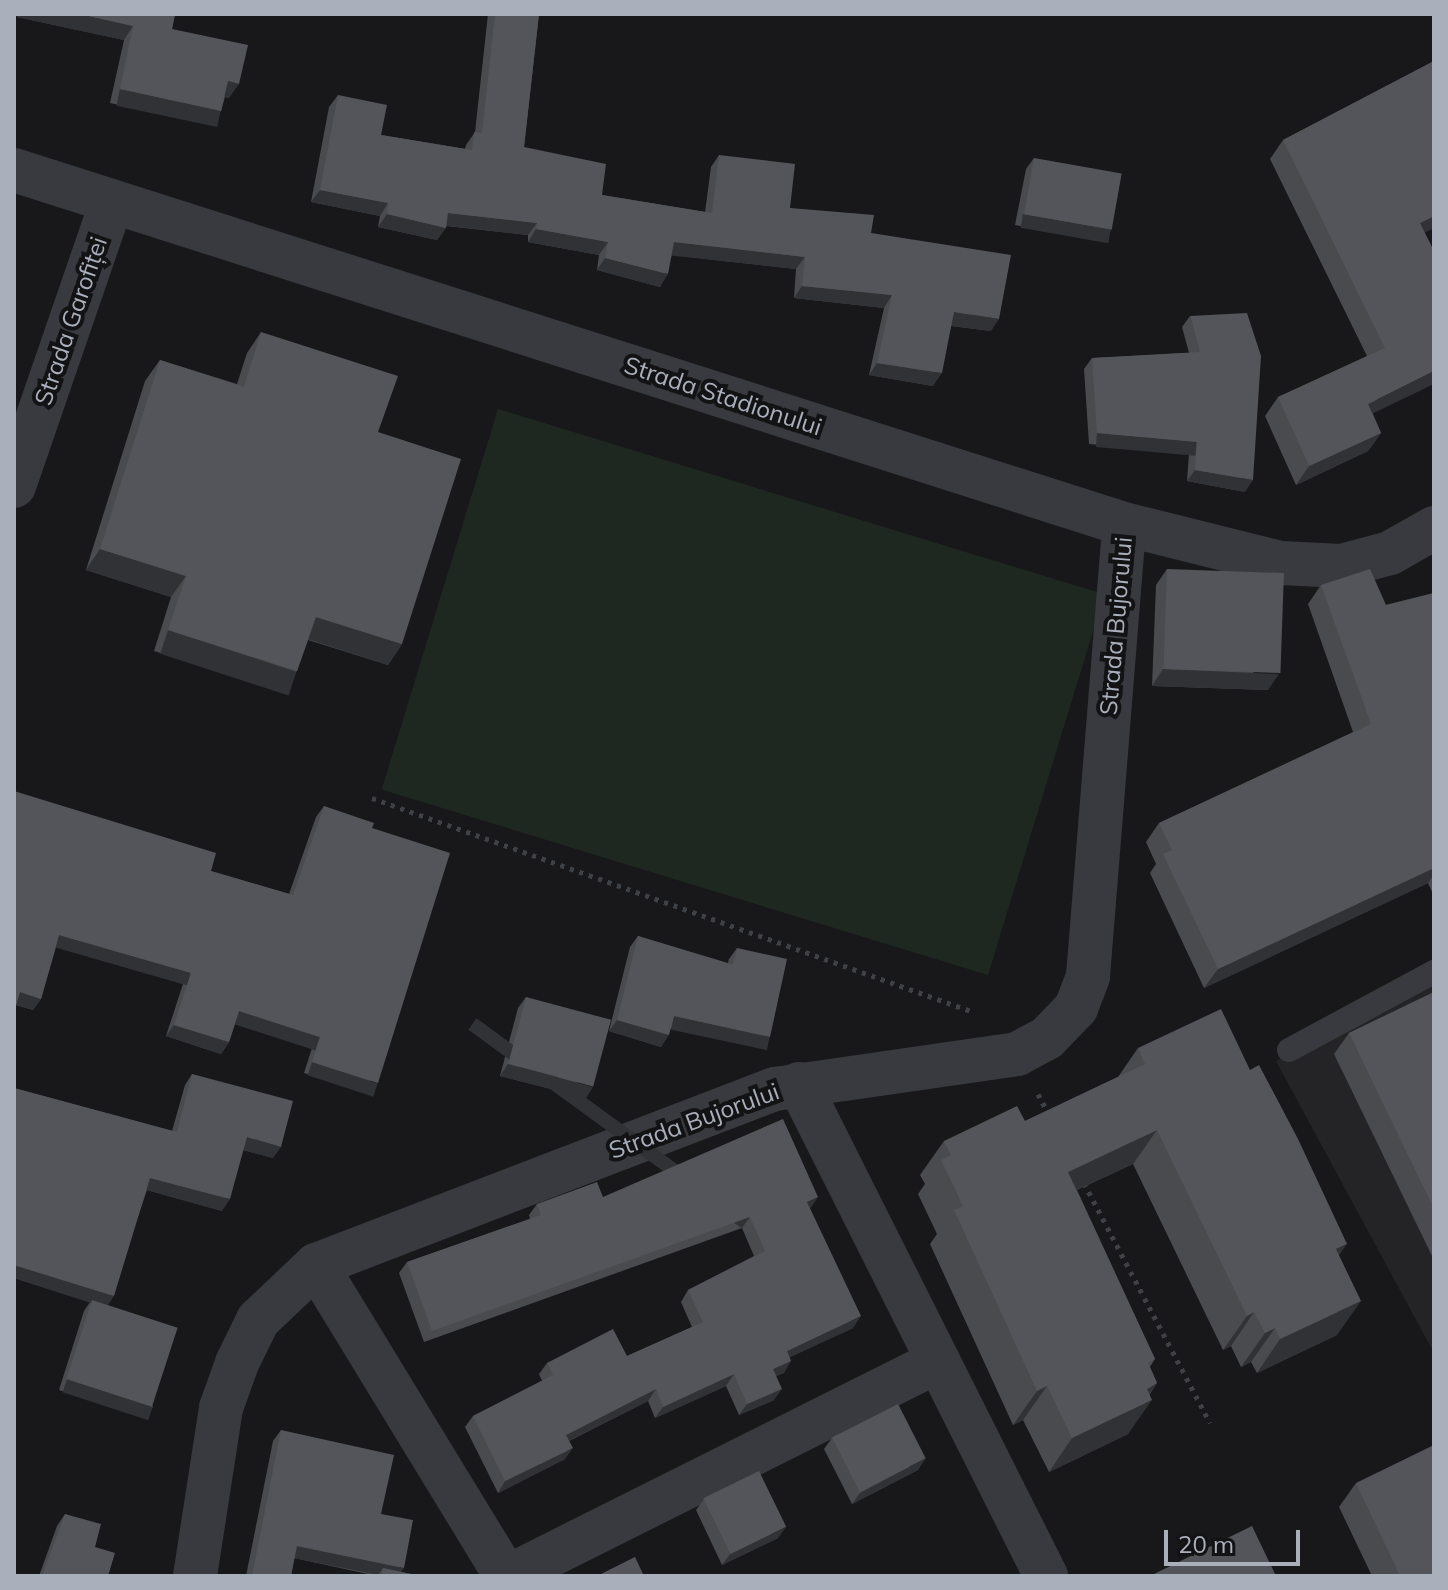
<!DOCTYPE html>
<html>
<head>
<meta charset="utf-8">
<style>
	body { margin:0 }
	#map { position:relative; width:1448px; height:1590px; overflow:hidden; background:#18181a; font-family:Mulish,sans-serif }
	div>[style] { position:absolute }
	.built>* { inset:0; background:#242427 }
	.green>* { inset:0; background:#1f2820; transform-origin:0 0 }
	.path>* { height:5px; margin-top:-2.5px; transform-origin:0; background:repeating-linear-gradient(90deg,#3e4146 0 4px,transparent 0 10px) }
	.lane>* { height:24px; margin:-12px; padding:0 12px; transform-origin:12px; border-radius:12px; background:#383a3f }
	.street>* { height:44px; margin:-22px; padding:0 22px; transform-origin:22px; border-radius:22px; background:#383a3f }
	.wall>* { inset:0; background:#494b4f }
	.shaded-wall>* { inset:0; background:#313235; transform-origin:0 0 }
	.building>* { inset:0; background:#54555b; transform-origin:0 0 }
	span { translate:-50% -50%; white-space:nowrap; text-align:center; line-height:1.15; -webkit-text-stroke:8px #131315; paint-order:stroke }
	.street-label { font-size:24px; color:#a9afbb }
	.frame { position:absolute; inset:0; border:16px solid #a9afbb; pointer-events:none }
	.scale { position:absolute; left:1164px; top:1530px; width:136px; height:36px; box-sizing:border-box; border:4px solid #a9afbb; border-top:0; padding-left:10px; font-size:24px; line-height:28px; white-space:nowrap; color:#a9afbb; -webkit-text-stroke:6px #131315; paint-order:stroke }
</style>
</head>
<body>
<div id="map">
	<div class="built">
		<div style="clip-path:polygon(1434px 975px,1434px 1353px,1276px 1061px)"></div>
	</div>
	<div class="green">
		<div style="left:498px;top:409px;width:634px;height:398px;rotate:17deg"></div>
	</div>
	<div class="path">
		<div style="left:372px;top:798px;width:639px;rotate:19.57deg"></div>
		<div style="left:1038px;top:1094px;width:21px;rotate:62deg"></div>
		<div style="left:1084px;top:1183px;width:271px;rotate:62.3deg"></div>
	</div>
	<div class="lane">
		<div style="left:1289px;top:1050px;width:165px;rotate:-28.3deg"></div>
	</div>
	<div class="street">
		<div style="left:14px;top:170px;width:1165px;rotate:17.69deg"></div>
		<div style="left:1124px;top:524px;width:162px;rotate:14deg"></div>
		<div style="left:1281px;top:563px;width:60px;rotate:2.9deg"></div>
		<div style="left:1341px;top:566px;width:51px;rotate:-14.9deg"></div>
		<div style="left:1390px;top:553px;width:51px;rotate:-29.6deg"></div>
		<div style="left:14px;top:486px;width:301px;rotate:-71deg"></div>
		<div style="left:799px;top:1084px;width:551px;rotate:63.34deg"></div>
		<div style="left:316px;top:1265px;width:364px;rotate:58.6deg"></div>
		<div style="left:195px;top:1576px;width:170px;rotate:-81.2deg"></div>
		<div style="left:221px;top:1408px;width:48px;rotate:-70.4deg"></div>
		<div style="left:237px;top:1363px;width:48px;rotate:-64deg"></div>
		<div style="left:258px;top:1320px;width:80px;rotate:-43.5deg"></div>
		<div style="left:316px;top:1265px;width:492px;rotate:-21deg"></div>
		<div style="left:775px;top:1089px;width:245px;rotate:-8.2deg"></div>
		<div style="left:1017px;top:1054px;width:34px;rotate:-28deg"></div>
		<div style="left:1047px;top:1038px;width:42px;rotate:-46deg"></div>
		<div style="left:1076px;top:1008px;width:34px;rotate:-69deg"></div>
		<div style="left:1088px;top:976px;width:453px;rotate:-85.4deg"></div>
		<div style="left:509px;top:1576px;width:480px;rotate:-26.6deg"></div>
	</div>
	<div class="wall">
		<div style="clip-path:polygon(17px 14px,175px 14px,172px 29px,229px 98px,225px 97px,221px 111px,212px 125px,110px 103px,124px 40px,17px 17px)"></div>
		<div style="clip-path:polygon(488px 14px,539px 14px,524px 147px,602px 195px,705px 212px,711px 167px,719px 155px,790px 208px,871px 233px,991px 331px,951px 326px,933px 386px,869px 375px,884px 308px,794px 298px,796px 269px,672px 255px,660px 287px,597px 270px,599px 255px,528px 242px,528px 235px,446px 226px,437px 240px,378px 227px,380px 216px,311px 202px,329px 107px,338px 95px,381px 135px,465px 149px,466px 145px,475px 132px)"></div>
		<div style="clip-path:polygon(1434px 61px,1434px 228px,1425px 232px,1373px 414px,1381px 433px,1368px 451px,1296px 485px,1265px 416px,1278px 397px,1367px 356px,1270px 159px,1283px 140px)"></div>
		<div style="clip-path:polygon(1034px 158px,1111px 230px,1103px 241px,1015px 225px,1026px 169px)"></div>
		<div style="clip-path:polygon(1190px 316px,1245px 492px,1187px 481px,1189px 453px,1089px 444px,1084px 369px,1092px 358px,1189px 353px,1182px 327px)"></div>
		<div style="clip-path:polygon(261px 332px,378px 432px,402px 644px,388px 665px,308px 640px,297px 671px,283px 692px,154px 651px,171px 597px,86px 570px,145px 381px,160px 360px,237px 384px,247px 353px)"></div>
		<div style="clip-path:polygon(1167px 569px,1268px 690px,1152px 686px,1156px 585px)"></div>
		<div style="clip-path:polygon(1321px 585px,1386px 605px,1434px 593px,1434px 891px,1432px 892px,1428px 883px,1204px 988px,1150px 873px,1156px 864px,1146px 842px,1159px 823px,1353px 732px,1308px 604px)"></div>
		<div style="clip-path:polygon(14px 791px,211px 871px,289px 894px,316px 817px,324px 806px,372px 828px,370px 1094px,304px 1073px,312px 1048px,235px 1024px,229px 1042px,221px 1054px,166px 1036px,183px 984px,56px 947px,41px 999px,33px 1010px,16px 1005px)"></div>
		<div style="clip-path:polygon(638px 936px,728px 963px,729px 959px,737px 948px,762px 1048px,671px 1028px,661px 1047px,609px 1031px,630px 947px)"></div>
		<div style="clip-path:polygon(1434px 992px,1434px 1260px,1334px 1054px,1349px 1033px)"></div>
		<div style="clip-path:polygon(526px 997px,586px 1098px,500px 1076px,518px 1008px)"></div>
		<div style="clip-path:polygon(1138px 1048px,1339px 1255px,1337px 1335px,1257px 1373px,1251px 1362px,1241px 1367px,1231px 1346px,1223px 1350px,1133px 1164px,1077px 1190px,1155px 1359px,1150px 1367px,1157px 1383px,1150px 1394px,1128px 1434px,1049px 1472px,1023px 1420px,1013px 1425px,930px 1244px,937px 1234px,918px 1194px,925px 1184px,920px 1175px,944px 1141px,1025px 1121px,1118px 1077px)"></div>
		<div style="clip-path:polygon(192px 1074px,273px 1158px,243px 1150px,222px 1211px,147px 1190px,108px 1305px,153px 1407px,145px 1418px,59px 1390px,84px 1311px,90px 1302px,14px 1278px,14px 1088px,172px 1131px,185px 1085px)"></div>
		<div style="clip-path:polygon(603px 1197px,810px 1209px,853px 1328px,790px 1357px,784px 1373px,776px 1376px,774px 1400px,739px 1415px,726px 1386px,655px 1418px,648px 1401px,569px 1441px,565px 1459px,498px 1493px,465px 1427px,473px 1416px,542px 1381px,539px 1374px,547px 1363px,627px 1356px,692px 1327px,681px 1302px,688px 1290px,754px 1256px,742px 1228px,424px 1342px,399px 1273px,407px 1262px,530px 1219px,529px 1215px,537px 1204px)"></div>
		<div style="clip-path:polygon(281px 1430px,381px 1514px,401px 1572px,421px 1576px,377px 1576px,294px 1558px,291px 1576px,246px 1576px,273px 1441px)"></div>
		<div style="clip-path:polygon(832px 1438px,918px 1470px,852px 1504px,824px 1449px)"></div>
		<div style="clip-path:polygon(1356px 1483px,1434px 1576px,1372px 1576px,1339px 1507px)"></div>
		<div style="clip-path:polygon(704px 1499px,778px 1538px,722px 1565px,696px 1510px)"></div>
		<div style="clip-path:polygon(65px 1514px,95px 1547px,108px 1576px,39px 1576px,57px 1526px)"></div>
	</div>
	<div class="shaded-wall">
		<div style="clip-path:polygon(19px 14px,80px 14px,133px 26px,124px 40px,17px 17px)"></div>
		<div style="clip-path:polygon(228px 81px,239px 84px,229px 98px,218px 95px)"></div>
		<div style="left:120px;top:89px;width:103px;height:17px;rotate:12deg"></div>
		<div style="clip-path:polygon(320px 190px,388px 203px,380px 216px,311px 202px)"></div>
		<div style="clip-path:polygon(448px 213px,537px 223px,528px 235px,440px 225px)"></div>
		<div style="clip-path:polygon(387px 214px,446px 228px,437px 240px,378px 227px)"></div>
		<div style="left:1023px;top:214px;width:89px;height:14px;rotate:10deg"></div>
		<div style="clip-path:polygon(1434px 216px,1434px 228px,1407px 241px,1420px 223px)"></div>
		<div style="clip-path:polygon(536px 229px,608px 242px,599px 255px,528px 242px)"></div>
		<div style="clip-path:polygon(674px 242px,805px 257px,796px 269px,666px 255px)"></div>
		<div style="clip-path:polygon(605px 258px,668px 274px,660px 287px,597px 270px)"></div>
		<div style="clip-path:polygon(802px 286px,892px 295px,884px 308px,794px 298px)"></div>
		<div style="clip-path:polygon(954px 312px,999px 319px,991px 331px,945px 325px)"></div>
		<div style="clip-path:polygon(877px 363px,942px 373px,933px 386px,869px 375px)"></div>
		<div style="clip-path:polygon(1434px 371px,1434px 384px,1355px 422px,1368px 404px)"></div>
		<div style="left:1097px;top:433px;width:100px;height:14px;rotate:5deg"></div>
		<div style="clip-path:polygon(1381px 433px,1368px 451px,1296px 485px,1309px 466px)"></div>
		<div style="clip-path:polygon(1195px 470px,1253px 480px,1245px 492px,1187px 481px)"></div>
		<div style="clip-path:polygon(100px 549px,186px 576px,171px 597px,86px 570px)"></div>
		<div style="clip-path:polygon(316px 617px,402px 644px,388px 665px,301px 637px)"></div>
		<div style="left:168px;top:630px;width:135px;height:25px;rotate:18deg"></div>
		<div style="clip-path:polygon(1163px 669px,1279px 674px,1268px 690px,1152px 686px)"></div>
		<div style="clip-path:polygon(1434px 868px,1434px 875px,1428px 883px,1204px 988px,1218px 969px)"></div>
		<div style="left:59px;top:935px;width:137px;height:13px;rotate:16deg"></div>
		<div style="clip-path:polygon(20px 992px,41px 999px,33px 1010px,14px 1004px)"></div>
		<div style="left:239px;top:1011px;width:85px;height:14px;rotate:18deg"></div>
		<div style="left:674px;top:1016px;width:98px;height:14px;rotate:12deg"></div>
		<div style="clip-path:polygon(617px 1020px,669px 1035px,661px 1047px,609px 1031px)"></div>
		<div style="clip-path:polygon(174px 1025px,229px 1042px,221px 1054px,166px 1036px)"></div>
		<div style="left:312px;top:1062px;width:69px;height:14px;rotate:18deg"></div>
		<div style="clip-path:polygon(508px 1064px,593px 1087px,586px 1098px,500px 1076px)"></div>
		<div style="clip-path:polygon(1157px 1130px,1133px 1164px,1044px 1205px,1068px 1172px)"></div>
		<div style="clip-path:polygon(247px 1137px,281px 1147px,273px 1158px,239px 1149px)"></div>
		<div style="clip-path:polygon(150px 1178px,230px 1199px,222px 1211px,143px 1189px)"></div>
		<div style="clip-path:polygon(818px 1197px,810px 1209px,807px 1202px)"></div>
		<div style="left:750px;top:1217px;width:14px;height:338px;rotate:126deg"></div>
		<div style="clip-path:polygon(1347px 1244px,1323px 1278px,1336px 1249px)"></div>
		<div style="clip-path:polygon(14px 1265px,114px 1296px,106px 1308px,14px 1278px)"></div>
		<div style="clip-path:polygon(1361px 1301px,1337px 1335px,1257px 1373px,1280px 1339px)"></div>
		<div style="clip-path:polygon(1254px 1312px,1231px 1346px,1223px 1350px,1247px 1316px)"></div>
		<div style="clip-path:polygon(861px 1316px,853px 1328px,779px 1362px,787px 1351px)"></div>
		<div style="clip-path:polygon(1275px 1328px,1251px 1362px,1241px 1367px,1265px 1333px)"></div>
		<div style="clip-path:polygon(791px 1361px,784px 1373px,765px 1381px,773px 1369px)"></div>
		<div style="clip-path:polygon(734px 1374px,726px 1386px,655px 1418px,663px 1407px)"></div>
		<div style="left:67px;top:1379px;width:90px;height:14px;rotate:18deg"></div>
		<div style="clip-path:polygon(1157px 1383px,1142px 1405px,1152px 1400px,1128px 1434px,1049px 1472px,1072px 1438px,1147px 1389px)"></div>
		<div style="clip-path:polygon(1047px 1386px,1023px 1420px,1013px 1425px,1037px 1391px)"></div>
		<div style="clip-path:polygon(656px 1389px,648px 1401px,558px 1446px,566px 1435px)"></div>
		<div style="clip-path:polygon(782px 1389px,774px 1400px,739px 1415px,747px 1404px)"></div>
		<div style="clip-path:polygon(573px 1448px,565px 1459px,498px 1493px,505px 1481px)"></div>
		<div style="clip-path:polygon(926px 1458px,918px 1470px,852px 1504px,860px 1493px)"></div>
		<div style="clip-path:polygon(786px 1527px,778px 1538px,722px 1565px,730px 1554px)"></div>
		<div style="clip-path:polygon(297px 1546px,404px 1568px,398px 1576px,383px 1568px,378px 1575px,289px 1557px)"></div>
	</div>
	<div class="building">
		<div style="clip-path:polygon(80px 14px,175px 14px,172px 29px,248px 45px,239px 84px,228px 81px,221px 111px,120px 89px,133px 26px)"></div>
		<div style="clip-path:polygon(495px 14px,539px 14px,524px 147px,606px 164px,602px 195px,712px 213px,719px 155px,795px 164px,790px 208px,874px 215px,871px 233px,1011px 255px,999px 319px,954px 312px,942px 373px,877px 363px,892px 295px,802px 286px,805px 257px,674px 242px,668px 274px,605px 258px,608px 242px,536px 229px,537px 223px,448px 213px,446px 228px,387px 214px,388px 203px,320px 190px,338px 95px,387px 105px,381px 135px,472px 150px,474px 132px,482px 133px)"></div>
		<div style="clip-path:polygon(1434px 61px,1434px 216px,1420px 223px,1434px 251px,1434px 371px,1368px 404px,1381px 433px,1309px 466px,1278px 397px,1385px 348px,1283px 140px)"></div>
		<div style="left:1034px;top:158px;width:89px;height:57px;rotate:10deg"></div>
		<div style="clip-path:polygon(1247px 313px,1261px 356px,1253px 480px,1195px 470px,1197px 442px,1097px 433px,1092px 358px,1200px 352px,1190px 316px)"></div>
		<div style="clip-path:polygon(261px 332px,398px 376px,378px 432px,461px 459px,402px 644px,316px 617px,297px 671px,168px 630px,186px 576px,100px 549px,160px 360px,244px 387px)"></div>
		<div style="left:1167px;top:569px;width:117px;height:100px;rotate:2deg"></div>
		<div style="clip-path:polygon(1370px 569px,1386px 605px,1434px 593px,1434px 868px,1218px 969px,1163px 854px,1172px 850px,1159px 823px,1371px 724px,1321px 585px)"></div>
		<div style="clip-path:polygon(14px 791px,216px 853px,211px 871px,293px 895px,324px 806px,374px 823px,372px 828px,450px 853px,378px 1083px,312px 1062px,320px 1037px,239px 1011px,229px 1042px,174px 1025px,191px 973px,59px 935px,41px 999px,20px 992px,14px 1013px)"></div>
		<div style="clip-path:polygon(638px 936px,733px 965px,737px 948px,787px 959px,770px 1037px,674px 1016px,669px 1035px,617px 1020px)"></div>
		<div style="clip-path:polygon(1434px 992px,1434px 1209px,1349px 1033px)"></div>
		<div style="left:526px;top:997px;width:88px;height:69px;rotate:15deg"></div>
		<div style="clip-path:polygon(1221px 1009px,1250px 1070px,1259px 1065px,1298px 1139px,1347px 1244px,1336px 1249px,1361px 1301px,1280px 1339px,1275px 1328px,1265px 1333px,1254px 1312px,1247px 1316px,1157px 1130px,1068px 1172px,1155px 1359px,1148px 1363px,1157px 1383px,1147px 1389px,1152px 1400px,1072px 1438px,1047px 1386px,1037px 1391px,954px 1210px,963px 1206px,941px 1160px,951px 1155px,944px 1141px,1017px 1106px,1025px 1121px,1145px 1064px,1138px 1048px)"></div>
		<div style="clip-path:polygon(192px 1074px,293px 1101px,281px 1147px,247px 1137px,230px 1199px,150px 1178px,114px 1296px,14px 1265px,14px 1088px,177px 1132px)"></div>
		<div style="clip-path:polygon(783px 1119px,818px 1197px,807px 1202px,861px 1316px,787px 1351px,791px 1361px,773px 1369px,782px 1389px,747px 1404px,734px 1374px,663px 1407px,656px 1389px,566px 1435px,573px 1448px,505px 1481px,473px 1416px,553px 1375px,547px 1363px,613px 1329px,627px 1356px,703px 1322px,688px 1290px,765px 1251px,750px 1217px,432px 1331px,407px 1262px,541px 1215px,537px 1204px,597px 1182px,603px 1197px)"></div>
		<div style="left:92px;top:1300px;width:90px;height:83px;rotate:18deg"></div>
		<div style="left:898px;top:1404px;width:61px;height:74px;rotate:63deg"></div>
		<div style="clip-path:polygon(281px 1430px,394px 1455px,381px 1514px,413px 1520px,404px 1568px,297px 1546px,291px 1576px,252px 1576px)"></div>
		<div style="clip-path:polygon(1434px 1445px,1434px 1576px,1400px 1576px,1356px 1483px)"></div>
		<div style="left:759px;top:1471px;width:62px;height:62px;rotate:64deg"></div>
		<div style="clip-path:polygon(65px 1514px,101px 1524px,95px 1547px,115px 1553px,108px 1576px,42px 1576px)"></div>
		<div style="clip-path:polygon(1252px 1526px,1276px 1576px,1155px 1576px,1154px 1574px)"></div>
		<div style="clip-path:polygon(635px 1557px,644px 1576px,597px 1576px)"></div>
		<div style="clip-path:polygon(383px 1568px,421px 1576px,381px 1576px)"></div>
	</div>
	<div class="street-label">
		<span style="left:71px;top:321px;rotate:-71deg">Strada Garofiței</span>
		<span style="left:723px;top:396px;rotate:18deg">Strada Stadionului</span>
		<span style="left:1116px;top:626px;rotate:-85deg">Strada Bujorului</span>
		<span style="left:694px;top:1121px;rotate:-20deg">Strada Bujorului</span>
	</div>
	<div class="frame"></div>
	<div class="scale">20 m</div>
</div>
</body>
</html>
